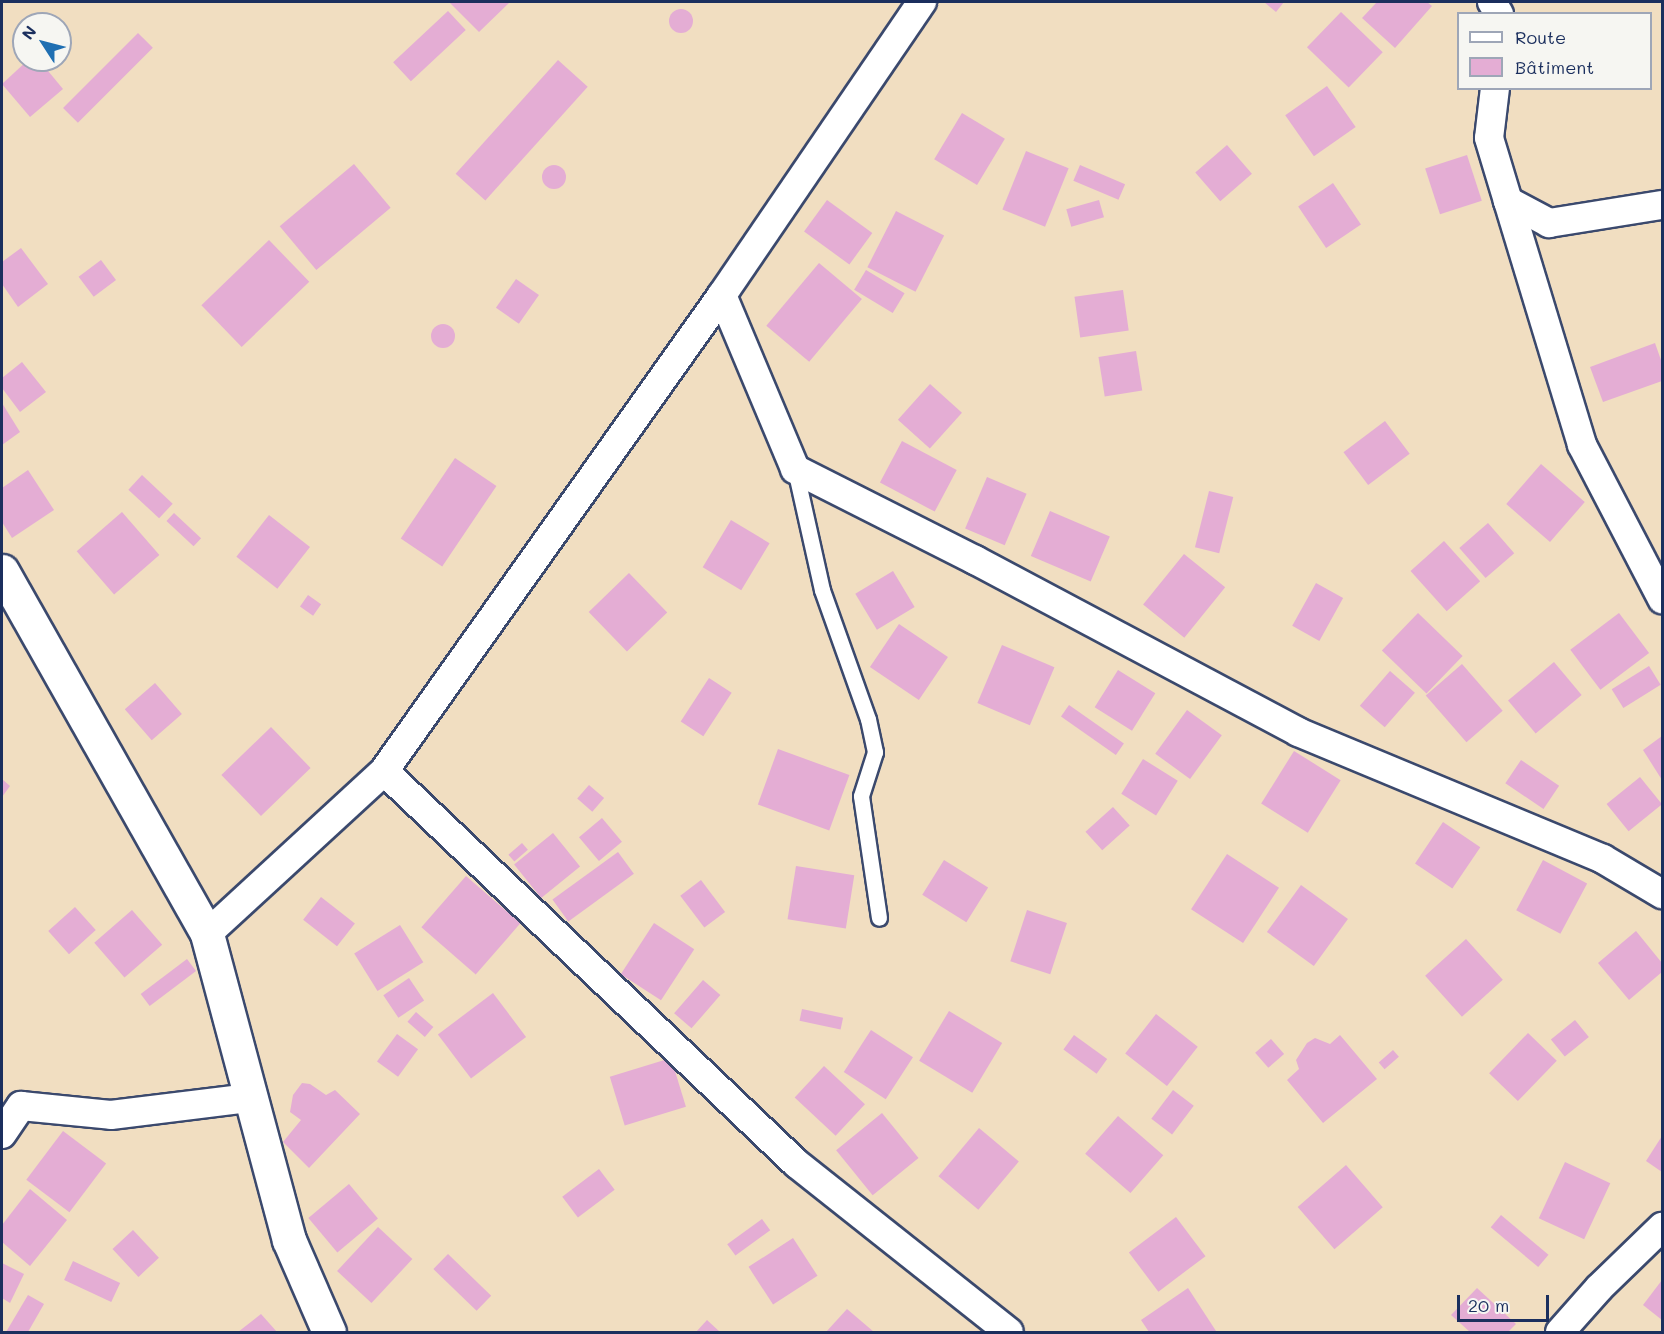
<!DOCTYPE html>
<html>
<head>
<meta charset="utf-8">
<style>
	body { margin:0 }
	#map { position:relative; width:1664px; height:1334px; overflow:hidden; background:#f1dec1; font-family:Mali,sans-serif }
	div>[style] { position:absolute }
	.building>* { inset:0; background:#e4add4; transform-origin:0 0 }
	.round { border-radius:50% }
	.roads { filter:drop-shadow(2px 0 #3b496d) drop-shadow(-2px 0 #3b496d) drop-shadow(0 2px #3b496d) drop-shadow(0 -2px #3b496d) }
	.lane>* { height:15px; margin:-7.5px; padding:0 7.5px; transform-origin:7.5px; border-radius:7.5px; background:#fff }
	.street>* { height:28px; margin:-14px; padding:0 14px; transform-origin:14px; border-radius:14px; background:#fff }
	.secondary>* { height:33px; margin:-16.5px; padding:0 16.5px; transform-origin:16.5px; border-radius:16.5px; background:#fff }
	span { translate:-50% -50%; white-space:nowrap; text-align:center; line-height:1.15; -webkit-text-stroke:6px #f6f6f2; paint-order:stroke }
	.frame { position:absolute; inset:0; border:3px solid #1b2f5e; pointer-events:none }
	.legend { position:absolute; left:1457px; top:12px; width:195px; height:78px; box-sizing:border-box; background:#f6f6f2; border:2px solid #9ea6b7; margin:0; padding:8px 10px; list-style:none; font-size:18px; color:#1b2f5e }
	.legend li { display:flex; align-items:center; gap:12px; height:30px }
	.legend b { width:30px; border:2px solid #9ea6b7 }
	.north { position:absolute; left:12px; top:12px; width:60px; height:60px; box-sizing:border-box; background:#f6f6f2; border:2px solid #9ea6b7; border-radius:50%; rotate:306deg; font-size:16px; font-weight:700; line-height:24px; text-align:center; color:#1b2f5e }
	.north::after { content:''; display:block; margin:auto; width:21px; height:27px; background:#1f6fb2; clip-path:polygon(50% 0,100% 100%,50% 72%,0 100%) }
	.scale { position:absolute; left:1457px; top:1295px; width:92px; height:27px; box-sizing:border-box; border:3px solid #1b2f5e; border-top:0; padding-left:8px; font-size:18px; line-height:21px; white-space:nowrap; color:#1b2f5e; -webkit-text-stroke:4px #f6f6f2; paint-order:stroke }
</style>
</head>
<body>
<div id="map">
	<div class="building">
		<div style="clip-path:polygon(449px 2px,510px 2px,479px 32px)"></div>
		<div style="clip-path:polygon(1264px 2px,1284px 2px,1276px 12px)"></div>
		<div style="clip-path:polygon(1377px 2px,1427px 2px,1432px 6px,1395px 48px,1362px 18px)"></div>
		<div class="round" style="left:669px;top:9px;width:24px;height:24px"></div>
		<div style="left:448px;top:11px;width:26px;height:75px;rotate:47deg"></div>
		<div style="left:1341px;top:12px;width:58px;height:49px;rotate:44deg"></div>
		<div style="left:138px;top:33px;width:21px;height:106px;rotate:45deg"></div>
		<div style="clip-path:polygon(28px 60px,39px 60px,63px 89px,30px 117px,2px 84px)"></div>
		<div style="left:558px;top:60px;width:40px;height:153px;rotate:42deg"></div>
		<div style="left:1327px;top:86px;width:50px;height:51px;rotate:55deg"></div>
		<div style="left:962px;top:113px;width:50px;height:54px;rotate:31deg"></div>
		<div style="left:1227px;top:145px;width:38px;height:42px;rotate:49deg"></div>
		<div style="left:1026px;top:151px;width:46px;height:63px;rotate:22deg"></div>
		<div style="left:1467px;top:155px;width:48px;height:44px;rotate:72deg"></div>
		<div style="left:354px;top:164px;width:57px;height:97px;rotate:50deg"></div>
		<div class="round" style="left:542px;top:165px;width:24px;height:24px"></div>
		<div style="left:1080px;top:165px;width:49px;height:17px;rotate:23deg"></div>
		<div style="left:1333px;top:183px;width:50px;height:42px;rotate:56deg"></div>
		<div style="left:827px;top:200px;width:56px;height:39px;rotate:36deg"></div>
		<div style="left:1099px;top:200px;width:18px;height:34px;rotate:74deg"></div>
		<div style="left:896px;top:211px;width:54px;height:63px;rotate:27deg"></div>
		<div style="left:269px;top:240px;width:58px;height:94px;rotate:46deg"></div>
		<div style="clip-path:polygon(21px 248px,48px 284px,18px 307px,2px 284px,2px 262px)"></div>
		<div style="left:101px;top:260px;width:25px;height:28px;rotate:53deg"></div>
		<div style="left:819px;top:263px;width:56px;height:82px;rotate:40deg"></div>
		<div style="left:866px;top:270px;width:45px;height:23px;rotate:31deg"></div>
		<div style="left:516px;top:279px;width:28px;height:35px;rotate:35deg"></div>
		<div style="left:1123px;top:290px;width:41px;height:49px;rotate:82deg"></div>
		<div class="round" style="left:431px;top:324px;width:24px;height:24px"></div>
		<div style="clip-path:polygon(1655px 343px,1662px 363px,1662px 381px,1603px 402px,1590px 367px)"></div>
		<div style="left:1136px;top:351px;width:40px;height:38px;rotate:81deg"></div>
		<div style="clip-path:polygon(22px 362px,46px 392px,20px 412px,2px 388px,2px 378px)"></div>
		<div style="left:930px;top:384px;width:43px;height:48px;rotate:42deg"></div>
		<div style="clip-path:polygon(2px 403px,20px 432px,2px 445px)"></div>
		<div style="left:1385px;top:421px;width:41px;height:52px;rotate:53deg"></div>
		<div style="left:902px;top:441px;width:62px;height:47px;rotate:28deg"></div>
		<div style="left:455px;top:458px;width:50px;height:97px;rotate:34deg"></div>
		<div style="left:1541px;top:464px;width:58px;height:53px;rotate:41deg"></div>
		<div style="clip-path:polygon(28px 470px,54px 510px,12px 538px,2px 522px,2px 488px)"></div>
		<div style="left:142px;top:475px;width:42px;height:20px;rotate:43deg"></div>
		<div style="left:987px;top:477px;width:43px;height:56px;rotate:23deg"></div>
		<div style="left:1209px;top:491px;width:25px;height:58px;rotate:14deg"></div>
		<div style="left:1050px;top:511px;width:65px;height:49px;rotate:23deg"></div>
		<div style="left:122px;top:512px;width:57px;height:60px;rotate:49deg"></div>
		<div style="left:174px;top:513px;width:37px;height:11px;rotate:43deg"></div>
		<div style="left:269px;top:515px;width:52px;height:53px;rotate:38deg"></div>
		<div style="left:731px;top:520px;width:45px;height:55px;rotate:31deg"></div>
		<div style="left:1488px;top:523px;width:40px;height:38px;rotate:49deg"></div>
		<div style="left:1444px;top:541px;width:54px;height:45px;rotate:48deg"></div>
		<div style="left:1184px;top:554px;width:53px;height:65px;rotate:39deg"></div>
		<div style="left:893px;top:571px;width:42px;height:44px;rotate:59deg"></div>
		<div style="left:629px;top:573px;width:55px;height:56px;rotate:46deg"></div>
		<div style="left:1316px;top:583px;width:31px;height:49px;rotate:29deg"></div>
		<div style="left:308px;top:595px;width:16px;height:14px;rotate:35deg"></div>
		<div style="left:1418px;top:613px;width:62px;height:52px;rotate:44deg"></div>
		<div style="left:1619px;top:613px;width:50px;height:61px;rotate:53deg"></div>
		<div style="left:899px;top:624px;width:59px;height:52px;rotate:34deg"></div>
		<div style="left:1002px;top:645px;width:57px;height:63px;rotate:23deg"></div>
		<div style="left:1554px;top:662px;width:43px;height:60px;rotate:50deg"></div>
		<div style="left:1462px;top:664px;width:62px;height:48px;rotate:49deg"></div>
		<div style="left:1649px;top:666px;width:22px;height:44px;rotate:58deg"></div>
		<div style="left:1118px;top:670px;width:44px;height:44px;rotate:32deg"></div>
		<div style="left:1390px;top:671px;width:33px;height:46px;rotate:41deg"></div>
		<div style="left:709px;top:678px;width:27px;height:52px;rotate:33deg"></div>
		<div style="left:155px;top:683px;width:41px;height:40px;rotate:49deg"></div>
		<div style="left:1069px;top:705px;width:67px;height:14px;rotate:35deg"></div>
		<div style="left:1187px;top:710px;width:43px;height:54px;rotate:36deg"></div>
		<div style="left:271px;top:727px;width:57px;height:69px;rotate:46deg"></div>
		<div style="clip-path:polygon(1662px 736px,1662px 780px,1643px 750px)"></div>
		<div style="left:778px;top:749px;width:76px;height:59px;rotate:20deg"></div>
		<div style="left:1294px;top:751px;width:55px;height:62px;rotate:32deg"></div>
		<div style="left:1143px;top:759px;width:41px;height:41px;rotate:32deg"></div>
		<div style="left:1521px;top:760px;width:46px;height:28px;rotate:34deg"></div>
		<div style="left:1640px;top:777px;width:35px;height:43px;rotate:51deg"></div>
		<div style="clip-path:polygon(2px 779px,10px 786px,2px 797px)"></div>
		<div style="left:589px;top:785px;width:20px;height:18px;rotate:41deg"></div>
		<div style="left:1113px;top:807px;width:25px;height:37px;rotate:48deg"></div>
		<div style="left:602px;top:818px;width:31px;height:30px;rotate:50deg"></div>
		<div style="left:1443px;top:822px;width:45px;height:50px;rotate:34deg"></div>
		<div style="left:553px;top:833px;width:43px;height:50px;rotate:51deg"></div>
		<div style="left:522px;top:843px;width:9px;height:18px;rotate:49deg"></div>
		<div style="left:618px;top:852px;width:27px;height:81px;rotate:54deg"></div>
		<div style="left:1227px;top:854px;width:62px;height:66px;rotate:33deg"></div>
		<div style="left:944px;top:860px;width:52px;height:41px;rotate:32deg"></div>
		<div style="left:1543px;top:860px;width:50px;height:57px;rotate:28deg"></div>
		<div style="left:796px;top:866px;width:59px;height:54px;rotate:9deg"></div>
		<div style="left:466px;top:876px;width:72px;height:68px;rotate:41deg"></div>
		<div style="left:701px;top:880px;width:40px;height:26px;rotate:53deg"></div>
		<div style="left:1301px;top:885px;width:58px;height:58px;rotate:36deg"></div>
		<div style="left:321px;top:897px;width:43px;height:29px;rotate:38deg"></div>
		<div style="left:75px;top:907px;width:31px;height:36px;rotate:48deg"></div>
		<div style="left:132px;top:910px;width:46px;height:50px;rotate:49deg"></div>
		<div style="left:1027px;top:910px;width:42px;height:54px;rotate:18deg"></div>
		<div style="left:654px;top:923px;width:48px;height:61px;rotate:33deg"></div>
		<div style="left:400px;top:925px;width:44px;height:54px;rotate:58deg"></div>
		<div style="clip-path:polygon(1636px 931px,1662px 963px,1662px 972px,1629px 1000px,1598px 963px)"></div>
		<div style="left:1466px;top:939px;width:55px;height:55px;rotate:48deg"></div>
		<div style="left:187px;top:959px;width:15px;height:58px;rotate:53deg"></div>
		<div style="left:409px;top:978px;width:27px;height:31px;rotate:56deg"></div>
		<div style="left:703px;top:980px;width:23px;height:44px;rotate:41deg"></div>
		<div style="left:493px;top:993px;width:55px;height:69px;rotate:53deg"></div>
		<div style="left:802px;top:1009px;width:42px;height:12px;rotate:12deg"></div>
		<div style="left:949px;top:1011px;width:62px;height:58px;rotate:31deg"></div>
		<div style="left:416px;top:1012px;width:23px;height:13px;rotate:41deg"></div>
		<div style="left:1156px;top:1014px;width:53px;height:50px;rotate:38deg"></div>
		<div style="left:1575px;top:1020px;width:22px;height:31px;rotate:51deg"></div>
		<div style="left:871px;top:1030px;width:50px;height:50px;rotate:33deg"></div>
		<div style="left:1528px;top:1033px;width:40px;height:56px;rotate:44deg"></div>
		<div style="left:397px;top:1034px;width:26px;height:34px;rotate:36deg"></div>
		<div style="left:1074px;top:1035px;width:41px;height:18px;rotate:36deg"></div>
		<div style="clip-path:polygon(1340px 1035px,1377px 1079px,1323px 1123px,1287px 1080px,1299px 1069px,1296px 1060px,1307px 1043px,1315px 1038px,1330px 1044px)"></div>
		<div style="left:1271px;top:1039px;width:20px;height:21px;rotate:49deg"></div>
		<div style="left:1393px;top:1050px;width:9px;height:19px;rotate:49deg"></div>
		<div style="left:671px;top:1058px;width:51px;height:64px;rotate:73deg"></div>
		<div style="left:824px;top:1066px;width:56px;height:43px;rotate:43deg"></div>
		<div style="clip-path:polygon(302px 1083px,310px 1084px,326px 1095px,335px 1090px,360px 1114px,309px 1168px,283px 1142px,301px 1120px,290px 1112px,293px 1095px)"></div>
		<div style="left:1173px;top:1090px;width:26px;height:36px;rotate:37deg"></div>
		<div style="left:882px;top:1113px;width:58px;height:59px;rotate:51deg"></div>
		<div style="left:1118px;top:1116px;width:60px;height:50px;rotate:41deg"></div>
		<div style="left:979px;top:1128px;width:52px;height:63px;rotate:40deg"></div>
		<div style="left:63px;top:1131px;width:54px;height:61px;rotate:37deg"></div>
		<div style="clip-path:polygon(1662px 1136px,1662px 1172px,1646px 1161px)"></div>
		<div style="left:1565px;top:1162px;width:50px;height:62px;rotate:25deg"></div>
		<div style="left:1346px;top:1165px;width:56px;height:64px;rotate:49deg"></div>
		<div style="left:599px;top:1169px;width:26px;height:46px;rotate:53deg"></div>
		<div style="left:349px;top:1184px;width:45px;height:53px;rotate:50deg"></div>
		<div style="clip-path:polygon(30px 1189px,67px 1220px,30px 1266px,2px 1242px,2px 1225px)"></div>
		<div style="left:1501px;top:1215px;width:62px;height:16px;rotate:40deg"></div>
		<div style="left:1176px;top:1217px;width:49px;height:59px;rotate:53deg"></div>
		<div style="left:762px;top:1219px;width:14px;height:43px;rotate:54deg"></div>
		<div style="left:378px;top:1227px;width:47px;height:60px;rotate:43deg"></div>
		<div style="left:133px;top:1230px;width:38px;height:28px;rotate:47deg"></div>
		<div style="left:793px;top:1238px;width:45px;height:53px;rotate:57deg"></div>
		<div style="left:448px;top:1254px;width:60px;height:21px;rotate:44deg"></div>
		<div style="left:73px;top:1261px;width:52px;height:21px;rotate:25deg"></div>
		<div style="clip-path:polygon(2px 1263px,24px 1274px,10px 1303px,2px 1298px)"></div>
		<div style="clip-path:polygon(1662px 1280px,1662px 1320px,1643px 1305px)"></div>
		<div style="clip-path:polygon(1188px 1288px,1216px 1331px,1149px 1332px,1141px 1320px)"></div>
		<div style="clip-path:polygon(1477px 1288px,1516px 1324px,1508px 1332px,1470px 1332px,1451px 1315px)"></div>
		<div style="clip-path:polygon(28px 1295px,44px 1304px,28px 1332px,6px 1332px)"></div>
		<div style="clip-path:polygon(847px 1309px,874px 1332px,826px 1332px)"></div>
		<div style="clip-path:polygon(261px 1314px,277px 1332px,238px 1332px)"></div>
		<div style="clip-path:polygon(707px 1320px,720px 1332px,696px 1332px)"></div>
	</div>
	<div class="roads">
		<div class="lane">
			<div style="left:795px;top:469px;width:124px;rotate:77.4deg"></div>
			<div style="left:822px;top:590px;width:137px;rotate:70.4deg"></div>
			<div style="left:868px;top:719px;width:34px;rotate:78deg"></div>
			<div style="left:875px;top:752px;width:46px;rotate:107.7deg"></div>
			<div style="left:861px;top:796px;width:123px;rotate:81.6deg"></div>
		</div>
		<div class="street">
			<div style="left:1492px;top:2px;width:14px;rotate:60deg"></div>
			<div style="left:1495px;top:88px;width:50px;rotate:96.8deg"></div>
			<div style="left:1489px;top:138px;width:66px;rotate:73.2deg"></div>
			<div style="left:1508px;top:201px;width:47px;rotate:28.2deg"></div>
			<div style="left:1549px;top:223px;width:114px;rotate:-9.1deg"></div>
			<div style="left:1508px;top:201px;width:255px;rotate:73.1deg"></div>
			<div style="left:1582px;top:445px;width:174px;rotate:62.5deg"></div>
			<div style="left:722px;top:295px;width:189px;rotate:67.2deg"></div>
			<div style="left:795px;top:469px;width:202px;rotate:26.8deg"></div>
			<div style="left:975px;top:560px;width:366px;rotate:28deg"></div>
			<div style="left:1298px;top:732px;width:330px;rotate:22.6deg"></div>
			<div style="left:1603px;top:859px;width:69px;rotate:30.7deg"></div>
			<div style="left:384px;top:771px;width:570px;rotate:43.58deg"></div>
			<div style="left:797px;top:1164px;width:270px;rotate:38.4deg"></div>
			<div style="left:207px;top:934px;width:241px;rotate:-42.6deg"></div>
			<div style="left:384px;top:771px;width:584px;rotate:-54.62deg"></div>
			<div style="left:722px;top:295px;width:355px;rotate:-55.7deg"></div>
			<div style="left:2px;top:1134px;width:34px;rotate:-56deg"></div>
			<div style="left:21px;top:1106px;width:90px;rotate:5.7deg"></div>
			<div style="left:111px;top:1115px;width:140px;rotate:-7deg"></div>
			<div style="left:1560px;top:1332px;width:59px;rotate:-48.4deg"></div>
			<div style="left:1599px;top:1288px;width:88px;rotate:-44.1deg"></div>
		</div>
		<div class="secondary">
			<div style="left:2px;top:571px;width:417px;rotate:60.5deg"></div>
			<div style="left:207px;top:934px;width:317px;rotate:75deg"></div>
			<div style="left:289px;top:1240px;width:100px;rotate:66.5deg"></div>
		</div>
	</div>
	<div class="frame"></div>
	<ul class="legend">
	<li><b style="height:8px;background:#fff"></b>Route</li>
	<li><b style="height:16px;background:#e4add4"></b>Bâtiment</li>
	</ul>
	<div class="north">N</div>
	<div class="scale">20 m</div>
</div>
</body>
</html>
